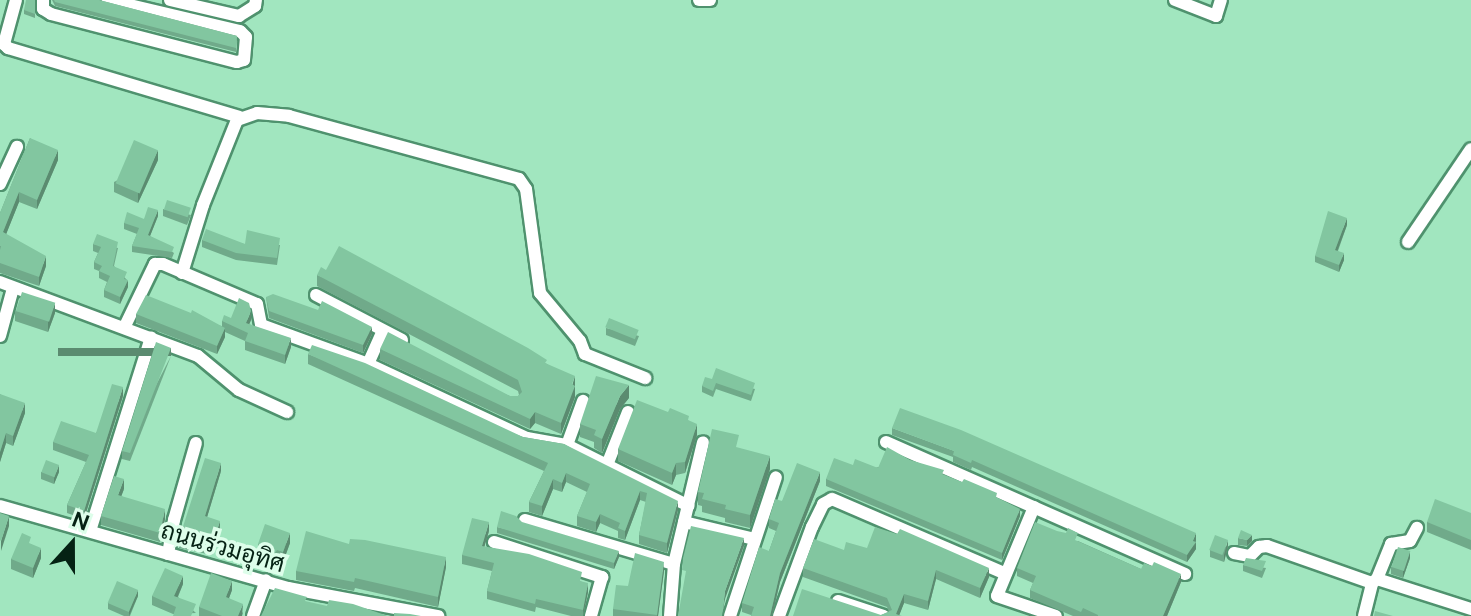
<!DOCTYPE html>
<html>
<head>
<meta charset="utf-8">
<style>
	body { margin:0 }
	#map { position:relative; width:1471px; height:616px; overflow:hidden; background:#a1e6bf; font-family:"DM Sans",Sarabun,sans-serif }
	div>[style] { position:absolute }
	.roads { filter:drop-shadow(2px 0 #4f926e) drop-shadow(-2px 0 #4f926e) drop-shadow(0 2px #4f926e) drop-shadow(0 -2px #4f926e) }
	.minor>* { height:12px; margin:-6px; padding:0 6px; transform-origin:6px; border-radius:6px; background:#fff }
	.wall>* { inset:0; background:#70aa8a }
	.shaded-wall>* { inset:0; background:#5b8b70; transform-origin:0 0 }
	.building>* { inset:0; background:#82c6a0; transform-origin:0 0 }
	span { translate:-50% -50%; white-space:nowrap; text-align:center; line-height:1.15; -webkit-text-stroke:7px #ddfeea; paint-order:stroke }
	.street-label { font-size:24px; color:#052214 }
	.north { position:absolute; left:32px; top:504px; width:80px; height:80px; -webkit-text-stroke:6px #ddfeea; paint-order:stroke; rotate:21deg; font-size:22px; font-weight:700; line-height:32px; text-align:center; color:#052214 }
	.north::after { content:''; display:block; margin:auto; width:28px; height:36px; background:#052214; clip-path:polygon(50% 0,100% 100%,50% 72%,0 100%) }
</style>
</head>
<body>
<div id="map">
	<div class="roads">
		<div class="minor">
			<div style="left:16px;top:0;width:46px;rotate:105.3deg"></div>
			<div style="left:4px;top:44px;width:6px;rotate:45deg"></div>
			<div style="left:8px;top:48px;width:241px;rotate:16.6deg"></div>
			<div style="left:43px;top:0;width:9px;rotate:90deg"></div>
			<div style="left:43px;top:9px;width:9px;rotate:32deg"></div>
			<div style="left:51px;top:14px;width:192px;rotate:14.5deg"></div>
			<div style="left:237px;top:62px;width:7px;rotate:-16deg"></div>
			<div style="left:244px;top:60px;width:23px;rotate:-85deg"></div>
			<div style="left:246px;top:37px;width:8px;rotate:-135deg"></div>
			<div style="left:240px;top:31px;width:136px;rotate:-166.8deg"></div>
			<div style="left:170px;top:0;width:71px;rotate:13.1deg"></div>
			<div style="left:239px;top:16px;width:19px;rotate:-32deg"></div>
			<div style="left:255px;top:6px;width:6px;rotate:-81deg"></div>
			<div style="left:699px;top:0;width:11px"></div>
			<div style="left:1175px;top:0;width:44px;rotate:21.3deg"></div>
			<div style="left:1216px;top:16px;width:17px;rotate:-73deg"></div>
			<div style="left:0;top:184px;width:41px;rotate:-65.3deg"></div>
			<div style="left:1408px;top:242px;width:112px;rotate:-55.9deg"></div>
			<div style="left:182px;top:273px;width:71px;rotate:-72.8deg"></div>
			<div style="left:203px;top:205px;width:92px;rotate:-68.2deg"></div>
			<div style="left:237px;top:120px;width:21px;rotate:-19deg"></div>
			<div style="left:257px;top:113px;width:32px;rotate:5deg"></div>
			<div style="left:289px;top:116px;width:238px;rotate:15.3deg"></div>
			<div style="left:519px;top:179px;width:12px;rotate:55deg"></div>
			<div style="left:526px;top:189px;width:105px;rotate:82.3deg"></div>
			<div style="left:540px;top:293px;width:62px;rotate:50.2deg"></div>
			<div style="left:580px;top:341px;width:14px;rotate:69deg"></div>
			<div style="left:585px;top:354px;width:65px;rotate:21.8deg"></div>
			<div style="left:0;top:282px;width:211px;rotate:20.5deg"></div>
			<div style="left:198px;top:356px;width:53px;rotate:39.7deg"></div>
			<div style="left:239px;top:390px;width:53px;rotate:24.6deg"></div>
			<div style="left:316px;top:295px;width:97px;rotate:27.6deg"></div>
			<div style="left:125px;top:326px;width:69px;rotate:-64.2deg"></div>
			<div style="left:155px;top:264px;width:8px"></div>
			<div style="left:163px;top:264px;width:102px;rotate:23.1deg"></div>
			<div style="left:257px;top:304px;width:21px;rotate:79deg"></div>
			<div style="left:261px;top:325px;width:114px;rotate:20deg"></div>
			<div style="left:368px;top:364px;width:175px;rotate:25deg"></div>
			<div style="left:527px;top:438px;width:41px;rotate:9.9deg"></div>
			<div style="left:567px;top:445px;width:136px;rotate:26.6deg"></div>
			<div style="left:0;top:336px;width:50px;rotate:-74.8deg"></div>
			<div style="left:368px;top:364px;width:36px;rotate:-66deg"></div>
			<div style="left:886px;top:442px;width:327px;rotate:23.8deg"></div>
			<div style="left:567px;top:445px;width:47px;rotate:-70deg"></div>
			<div style="left:607px;top:465px;width:57px;rotate:-68.4deg"></div>
			<div style="left:0;top:506px;width:299px;rotate:15.9deg"></div>
			<div style="left:288px;top:588px;width:153px;rotate:10.6deg"></div>
			<div style="left:1034px;top:507px;width:96px;rotate:112.6deg"></div>
			<div style="left:997px;top:596px;width:62px;rotate:18.7deg"></div>
			<div style="left:525px;top:520px;width:155px;rotate:16.5deg"></div>
			<div style="left:684px;top:522px;width:73px;rotate:13.5deg"></div>
			<div style="left:90px;top:531px;width:203px;rotate:-72.5deg"></div>
			<div style="left:494px;top:542px;width:114px;rotate:18deg"></div>
			<div style="left:602px;top:577px;width:41px;rotate:105.8deg"></div>
			<div style="left:1234px;top:553px;width:16px;rotate:11deg"></div>
			<div style="left:1250px;top:556px;width:13px;rotate:-45deg"></div>
			<div style="left:1259px;top:547px;width:8px;rotate:-7deg"></div>
			<div style="left:1267px;top:546px;width:111px;rotate:19.4deg"></div>
			<div style="left:168px;top:554px;width:35px;rotate:-80deg"></div>
			<div style="left:174px;top:520px;width:80px;rotate:-74.1deg"></div>
			<div style="left:1377px;top:579px;width:38px;rotate:-68deg"></div>
			<div style="left:1391px;top:544px;width:19px;rotate:-9deg"></div>
			<div style="left:1410px;top:541px;width:15px;rotate:-62deg"></div>
			<div style="left:838px;top:601px;width:48px;rotate:18.1deg"></div>
			<div style="left:253px;top:616px;width:38px;rotate:-70deg"></div>
			<div style="left:670px;top:616px;width:52px;rotate:-85.6deg"></div>
			<div style="left:674px;top:564px;width:125px;rotate:-76.6deg"></div>
			<div style="left:730px;top:616px;width:146px;rotate:-71.7deg"></div>
			<div style="left:779px;top:616px;width:95px;rotate:-69.7deg"></div>
			<div style="left:812px;top:527px;width:25px;rotate:-64deg"></div>
			<div style="left:823px;top:504px;width:10px;rotate:-29deg"></div>
			<div style="left:832px;top:499px;width:189px;rotate:23.3deg"></div>
			<div style="left:1364px;top:616px;width:34px;rotate:-76deg"></div>
			<div style="left:1372px;top:583px;width:6px;rotate:-39deg"></div>
			<div style="left:1377px;top:579px;width:99px;rotate:17.7deg"></div>
		</div>
	</div>
	<div class="wall">
		<div style="clip-path:polygon(35px 0,35px 18px,24px 14px,24px 10px)"></div>
		<div style="clip-path:polygon(52px 0,99px 0,237px 36px,236px 52px,55px 6px)"></div>
		<div style="clip-path:polygon(30px 138px,58px 160px,37px 209px,19px 202px,6px 234px,46px 266px,39px 286px,0 273px,0 213px)"></div>
		<div style="clip-path:polygon(158px 160px,138px 203px,114px 192px,114px 182px)"></div>
		<div style="clip-path:polygon(163px 209px,191px 215px,187px 225px,163px 216px)"></div>
		<div style="clip-path:polygon(158px 216px,150px 236px,174px 253px,172px 258px,132px 252px,132px 246px,137px 234px,124px 229px,124px 223px)"></div>
		<div style="clip-path:polygon(1347px 225px,1338px 251px,1344px 260px,1339px 272px,1315px 262px,1315px 256px)"></div>
		<div style="clip-path:polygon(202px 240px,245px 244px,280px 245px,277px 265px,236px 260px,202px 247px)"></div>
		<div style="clip-path:polygon(93px 244px,118px 248px,114px 266px,127px 280px,128px 287px,120px 304px,104px 297px,104px 290px,107px 282px,99px 278px,99px 271px,94px 269px,94px 262px,98px 253px,93px 251px)"></div>
		<div style="clip-path:polygon(317px 275px,547px 364px,575px 397px,561px 434px,535px 423px,530px 429px,380px 360px,380px 349px,510px 396px,518px 396px,519px 395px,518px 391px,317px 286px)"></div>
		<div style="clip-path:polygon(266px 297px,372px 334px,363px 353px,269px 318px)"></div>
		<div style="clip-path:polygon(15px 311px,55px 313px,48px 332px,15px 321px)"></div>
		<div style="clip-path:polygon(136px 314px,222px 326px,222px 321px,231px 318px,251px 320px,249px 324px,291px 347px,285px 364px,245px 350px,245px 341px,225px 332px,225px 337px,217px 354px,136px 323px)"></div>
		<div style="clip-path:polygon(606px 328px,639px 336px,635px 346px,606px 335px)"></div>
		<div style="clip-path:polygon(308px 354px,523px 437px,564px 444px,678px 510px,667px 553px,639px 544px,639px 535px,646px 502px,640px 500px,625px 540px,618px 538px,618px 531px,600px 523px,596px 532px,577px 526px,577px 516px,587px 492px,566px 482px,562px 492px,553px 489px,542px 516px,529px 512px,529px 502px,544px 471px,308px 364px)"></div>
		<div style="clip-path:polygon(171px 356px,130px 461px,122px 459px,122px 451px)"></div>
		<div style="clip-path:polygon(712px 379px,755px 389px,751px 401px,716px 389px,713px 397px,702px 392px,702px 386px)"></div>
		<div style="clip-path:polygon(0 394px,25px 413px,13px 446px,6px 443px,0 462px)"></div>
		<div style="clip-path:polygon(123px 396px,84px 519px,67px 513px,67px 505px,86px 462px,53px 450px,53px 442px,96px 433px)"></div>
		<div style="clip-path:polygon(629px 398px,620px 409px,602px 453px,594px 448px,594px 442px,580px 437px,580px 424px)"></div>
		<div style="clip-path:polygon(668px 412px,689px 421px,697px 435px,685px 473px,676px 475px,672px 485px,618px 461px,618px 449px)"></div>
		<div style="clip-path:polygon(892px 428px,1196px 540px,1196px 549px,1187px 562px,972px 467px,971px 470px,953px 462px,953px 457px,892px 435px)"></div>
		<div style="clip-path:polygon(739px 448px,770px 469px,750px 528px,725px 522px,725px 518px,702px 512px,702px 506px,698px 505px,698px 492px)"></div>
		<div style="clip-path:polygon(910px 460px,997px 498px,1020px 516px,1002px 560px,826px 486px,826px 479px)"></div>
		<div style="clip-path:polygon(221px 471px,207px 517px,220px 529px,212px 555px,179px 548px,179px 539px)"></div>
		<div style="clip-path:polygon(41px 472px,59px 472px,54px 484px,41px 479px)"></div>
		<div style="clip-path:polygon(820px 481px,780px 582px,772px 616px,751px 616px,751px 615px,742px 612px,742px 603px,769px 551px,776px 531px,769px 528px,769px 519px,782px 501px)"></div>
		<div style="clip-path:polygon(124px 489px,121px 496px,165px 519px,160px 542px,101px 525px,101px 516px)"></div>
		<div style="clip-path:polygon(1471px 513px,1471px 550px,1427px 532px,1427px 522px)"></div>
		<div style="clip-path:polygon(497px 527px,619px 557px,614px 569px,497px 533px)"></div>
		<div style="clip-path:polygon(489px 531px,484px 547px,582px 582px,588px 592px,583px 616px,571px 616px,536px 607px,535px 612px,487px 599px,487px 591px,492px 571px,462px 564px,462px 555px)"></div>
		<div style="clip-path:polygon(1238px 538px,1252px 541px,1247px 546px,1238px 545px)"></div>
		<div style="clip-path:polygon(1078px 541px,1141px 569px,1181px 582px,1167px 616px,1073px 616px,1030px 598px,1030px 590px,1033px 583px,1017px 576px,1017px 568px)"></div>
		<div style="clip-path:polygon(290px 543px,283px 562px,277px 560px,275px 563px,258px 554px,258px 544px)"></div>
		<div style="clip-path:polygon(31px 544px,41px 558px,33px 578px,11px 569px,11px 559px)"></div>
		<div style="clip-path:polygon(349px 544px,446px 567px,438px 607px,355px 588px,354px 591px,296px 580px,296px 571px)"></div>
		<div style="clip-path:polygon(1228px 546px,1224px 562px,1210px 557px,1210px 550px)"></div>
		<div style="clip-path:polygon(867px 548px,989px 577px,980px 598px,936px 579px,928px 610px,904px 603px,899px 615px,881px 615px,889px 612px,887px 607px,803px 577px,803px 568px,844px 550px)"></div>
		<div style="clip-path:polygon(1410px 558px,1403px 578px,1391px 574px,1391px 567px)"></div>
		<div style="clip-path:polygon(1243px 565px,1266px 568px,1262px 578px,1243px 571px)"></div>
		<div style="clip-path:polygon(664px 571px,658px 616px,613px 616px,613px 609px,628px 586px)"></div>
		<div style="clip-path:polygon(183px 584px,178px 597px,196px 613px,173px 614px,152px 605px,152px 596px)"></div>
		<div style="clip-path:polygon(232px 590px,229px 598px,243px 613px,242px 616px,199px 616px,199px 607px)"></div>
		<div style="clip-path:polygon(138px 596px,130px 616px,124px 616px,108px 609px,108px 603px)"></div>
	</div>
	<div class="shaded-wall">
		<div style="clip-path:polygon(58px 150px,58px 160px,37px 209px,37px 200px)"></div>
		<div style="clip-path:polygon(158px 150px,158px 160px,138px 203px,138px 193px)"></div>
		<div style="clip-path:polygon(19px 192px,19px 202px,3px 242px,3px 232px)"></div>
		<div style="clip-path:polygon(158px 210px,158px 216px,148px 241px,148px 235px)"></div>
		<div style="clip-path:polygon(1347px 218px,1347px 225px,1335px 257px,1335px 250px)"></div>
		<div style="clip-path:polygon(1344px 253px,1344px 260px,1339px 272px,1339px 265px)"></div>
		<div style="clip-path:polygon(46px 256px,46px 266px,39px 286px,39px 277px)"></div>
		<div style="clip-path:polygon(128px 280px,128px 287px,120px 304px,120px 297px)"></div>
		<div style="clip-path:polygon(55px 303px,55px 313px,48px 332px,48px 322px)"></div>
		<div style="clip-path:polygon(251px 311px,251px 320px,246px 332px,246px 323px)"></div>
		<div style="clip-path:polygon(372px 327px,372px 334px,363px 353px,363px 345px)"></div>
		<div style="clip-path:polygon(225px 328px,225px 337px,217px 354px,217px 346px)"></div>
		<div style="clip-path:polygon(291px 338px,291px 347px,285px 364px,285px 355px)"></div>
		<div style="left:171px;top:348px;width:8px;height:113px;rotate:90deg"></div>
		<div style="clip-path:polygon(575px 376px,575px 397px,561px 434px,561px 423px)"></div>
		<div style="clip-path:polygon(629px 385px,629px 398px,620px 409px,602px 453px,602px 439px,620px 396px)"></div>
		<div style="clip-path:polygon(123px 387px,123px 396px,84px 519px,84px 511px)"></div>
		<div style="clip-path:polygon(25px 403px,25px 413px,13px 446px,13px 436px)"></div>
		<div style="clip-path:polygon(535px 412px,535px 423px,530px 429px,530px 419px)"></div>
		<div style="clip-path:polygon(697px 424px,697px 435px,685px 473px,685px 462px)"></div>
		<div style="clip-path:polygon(6px 433px,6px 443px,0 462px,0 452px)"></div>
		<div style="clip-path:polygon(770px 456px,770px 469px,750px 528px,750px 515px)"></div>
		<div style="clip-path:polygon(221px 463px,221px 471px,205px 524px,205px 516px)"></div>
		<div style="clip-path:polygon(676px 463px,676px 475px,672px 485px,672px 473px)"></div>
		<div style="clip-path:polygon(59px 465px,59px 472px,54px 484px,54px 478px)"></div>
		<div style="clip-path:polygon(820px 472px,820px 481px,780px 582px,772px 616px,770px 616px,780px 573px)"></div>
		<div style="clip-path:polygon(566px 473px,566px 482px,562px 492px,562px 483px)"></div>
		<div style="clip-path:polygon(124px 479px,124px 489px,118px 505px,118px 495px)"></div>
		<div style="clip-path:polygon(553px 479px,553px 489px,542px 516px,542px 506px)"></div>
		<div style="clip-path:polygon(640px 491px,640px 500px,625px 540px,625px 531px)"></div>
		<div style="clip-path:polygon(678px 501px,678px 510px,667px 553px,667px 543px)"></div>
		<div style="clip-path:polygon(165px 509px,165px 519px,160px 542px,160px 533px)"></div>
		<div style="clip-path:polygon(1020px 509px,1020px 516px,1002px 560px,1002px 553px)"></div>
		<div style="clip-path:polygon(600px 514px,600px 523px,596px 532px,596px 522px)"></div>
		<div style="clip-path:polygon(9px 516px,9px 526px,1px 551px,1px 541px)"></div>
		<div style="clip-path:polygon(220px 521px,220px 529px,212px 555px,212px 546px)"></div>
		<div style="clip-path:polygon(489px 522px,489px 531px,482px 555px,482px 546px)"></div>
		<div style="clip-path:polygon(290px 533px,290px 543px,283px 562px,283px 552px)"></div>
		<div style="clip-path:polygon(1196px 533px,1196px 540px,1194px 546px,1196px 542px,1196px 549px,1187px 562px,1187px 555px)"></div>
		<div style="clip-path:polygon(1252px 535px,1252px 541px,1247px 546px,1247px 540px)"></div>
		<div style="clip-path:polygon(744px 538px,744px 546px,725px 599px,722px 616px,725px 591px)"></div>
		<div style="clip-path:polygon(1228px 540px,1228px 546px,1224px 562px,1224px 555px)"></div>
		<div style="clip-path:polygon(41px 548px,41px 558px,33px 578px,33px 568px)"></div>
		<div style="clip-path:polygon(619px 551px,619px 557px,614px 569px,614px 563px)"></div>
		<div style="clip-path:polygon(1410px 551px,1410px 558px,1403px 578px,1403px 571px)"></div>
		<div style="clip-path:polygon(446px 557px,446px 567px,438px 607px,438px 597px)"></div>
		<div style="clip-path:polygon(664px 562px,664px 571px,658px 616px,657px 616px)"></div>
		<div style="clip-path:polygon(989px 568px,989px 577px,980px 598px,980px 588px)"></div>
		<div style="clip-path:polygon(936px 570px,936px 579px,928px 610px,928px 601px)"></div>
		<div style="clip-path:polygon(1181px 574px,1181px 582px,1167px 616px,1163px 616px)"></div>
		<div style="clip-path:polygon(183px 576px,183px 584px,174px 605px,174px 596px)"></div>
		<div style="clip-path:polygon(232px 581px,232px 590px,226px 606px,226px 597px)"></div>
		<div style="clip-path:polygon(588px 583px,588px 592px,583px 616px,583px 610px)"></div>
		<div style="clip-path:polygon(138px 590px,138px 596px,129px 616px,129px 611px)"></div>
		<div style="clip-path:polygon(904px 594px,904px 603px,899px 616px,896px 614px)"></div>
		<div style="clip-path:polygon(243px 604px,242px 616px,238px 616px)"></div>
	</div>
	<div class="building">
		<div style="clip-path:polygon(26px 0,35px 0,35px 14px,24px 10px)"></div>
		<div style="clip-path:polygon(54px 0,99px 0,237px 36px,236px 48px,55px 2px)"></div>
		<div style="clip-path:polygon(30px 138px,58px 150px,37px 200px,19px 192px,3px 232px,46px 256px,39px 277px,0 263px,0 250px,1px 246px,0 246px,0 213px)"></div>
		<div style="left:134px;top:140px;width:26px;height:47px;rotate:23deg"></div>
		<div style="left:167px;top:200px;width:25px;height:10px;rotate:18deg"></div>
		<div style="clip-path:polygon(148px 207px,158px 210px,148px 235px,174px 247px,172px 252px,132px 246px,139px 228px,124px 223px,127px 212px,144px 219px)"></div>
		<div style="clip-path:polygon(1328px 211px,1347px 218px,1335px 250px,1344px 253px,1339px 265px,1315px 256px)"></div>
		<div style="clip-path:polygon(206px 229px,245px 244px,247px 230px,280px 238px,277px 258px,236px 253px,202px 240px)"></div>
		<div style="clip-path:polygon(97px 234px,118px 242px,113px 266px,127px 272px,124px 279px,128px 280px,120px 297px,104px 290px,110px 276px,99px 271px,102px 266px,94px 262px,101px 247px,93px 244px)"></div>
		<div style="clip-path:polygon(339px 246px,528px 348px,547px 360px,545px 363px,575px 376px,572px 384px,575px 386px,561px 423px,535px 412px,530px 419px,380px 349px,388px 332px,510px 396px,518px 396px,522px 392px,518px 380px,317px 275px,321px 267px,326px 270px)"></div>
		<div style="left:22px;top:292px;width:35px;height:20px;rotate:18deg"></div>
		<div style="clip-path:polygon(273px 294px,318px 310px,322px 301px,372px 327px,363px 345px,269px 311px,266px 297px)"></div>
		<div style="clip-path:polygon(146px 295px,191px 313px,192px 310px,225px 328px,217px 346px,136px 314px)"></div>
		<div style="clip-path:polygon(239px 298px,249px 303px,251px 311px,246px 323px,291px 338px,285px 355px,245px 341px,248px 333px,222px 321px,224px 315px,231px 318px)"></div>
		<div style="left:609px;top:318px;width:32px;height:10px;rotate:22deg"></div>
		<div style="clip-path:polygon(156px 342px,171px 348px,130px 453px,122px 451px)"></div>
		<div style="clip-path:polygon(312px 345px,365px 363px,523px 437px,564px 444px,678px 501px,667px 543px,639px 535px,647px 493px,640px 491px,625px 531px,618px 528px,620px 523px,600px 514px,596px 522px,577px 516px,590px 484px,566px 473px,562px 483px,553px 479px,542px 506px,529px 502px,548px 463px,308px 354px)"></div>
		<div style="clip-path:polygon(716px 368px,755px 383px,751px 395px,716px 383px,713px 391px,702px 386px,705px 377px,712px 379px)"></div>
		<div style="clip-path:polygon(596px 376px,629px 385px,620px 396px,602px 439px,594px 435px,596px 430px,580px 424px)"></div>
		<div style="clip-path:polygon(112px 384px,123px 387px,84px 511px,67px 505px,89px 455px,53px 442px,61px 421px,96px 433px)"></div>
		<div style="clip-path:polygon(0 394px,25px 403px,13px 436px,6px 433px,0 452px)"></div>
		<div style="clip-path:polygon(637px 400px,668px 412px,670px 408px,689px 416px,688px 420px,697px 424px,685px 462px,676px 463px,672px 473px,618px 449px)"></div>
		<div style="clip-path:polygon(900px 408px,961px 430px,1196px 533px,1193px 541px,1196px 542px,1187px 555px,972px 460px,971px 463px,953px 455px,954px 451px,892px 428px)"></div>
		<div style="clip-path:polygon(712px 429px,739px 435px,736px 447px,770px 456px,750px 515px,725px 509px,726px 505px,702px 499px,704px 493px,698px 492px)"></div>
		<div style="clip-path:polygon(887px 447px,910px 460px,944px 470px,942px 474px,962px 482px,964px 479px,997px 493px,996px 497px,1020px 509px,1002px 553px,826px 479px,834px 458px,853px 465px,855px 459px,878px 468px)"></div>
		<div style="clip-path:polygon(205px 458px,221px 463px,205px 516px,220px 521px,212px 546px,179px 539px)"></div>
		<div style="left:46px;top:460px;width:14px;height:13px;rotate:21deg"></div>
		<div style="clip-path:polygon(797px 463px,820px 472px,780px 573px,770px 616px,751px 616px,754px 607px,742px 603px,759px 547px,769px 551px,779px 523px,769px 519px,775px 499px,782px 501px)"></div>
		<div style="clip-path:polygon(114px 476px,124px 479px,118px 495px,165px 509px,160px 533px,101px 516px)"></div>
		<div style="clip-path:polygon(1435px 499px,1471px 513px,1471px 540px,1427px 522px)"></div>
		<div style="clip-path:polygon(501px 511px,516px 516px,522px 522px,619px 551px,614px 563px,497px 527px)"></div>
		<div style="clip-path:polygon(0 513px,9px 516px,1px 541px,0 540px)"></div>
		<div style="clip-path:polygon(472px 518px,489px 522px,482px 546px,529px 554px,582px 572px,580px 581px,588px 583px,583px 610px,536px 599px,535px 604px,487px 591px,494px 563px,462px 555px)"></div>
		<div style="clip-path:polygon(1035px 522px,1057px 531px,1066px 533px,1068px 528px,1078px 533px,1075px 540px,1141px 569px,1144px 563px,1152px 566px,1154px 562px,1181px 574px,1163px 616px,1098px 616px,1098px 615px,1083px 608px,1081px 612px,1030px 590px,1036px 576px,1017px 568px)"></div>
		<div style="clip-path:polygon(265px 524px,290px 533px,283px 552px,277px 550px,275px 553px,258px 544px)"></div>
		<div style="clip-path:polygon(691px 526px,744px 538px,725px 591px,722px 616px,678px 616px,686px 571px,682px 570px,683px 558px)"></div>
		<div style="clip-path:polygon(875px 527px,897px 534px,900px 529px,989px 568px,980px 588px,936px 570px,928px 601px,904px 594px,896px 614px,902px 616px,793px 616px,802px 589px,881px 615px,892px 610px,887px 598px,803px 568px,814px 539px,844px 550px,846px 542px,867px 548px)"></div>
		<div style="clip-path:polygon(1241px 530px,1252px 535px,1247px 540px,1238px 538px)"></div>
		<div style="clip-path:polygon(306px 531px,349px 544px,350px 539px,365px 540px,446px 557px,438px 597px,355px 578px,354px 582px,296px 571px)"></div>
		<div style="clip-path:polygon(22px 533px,31px 537px,29px 543px,41px 548px,33px 568px,11px 559px)"></div>
		<div style="left:1215px;top:535px;width:14px;height:16px;rotate:21deg"></div>
		<div style="left:1398px;top:547px;width:13px;height:21px;rotate:18deg"></div>
		<div style="clip-path:polygon(635px 553px,664px 562px,657px 615px,613px 609px,616px 585px,628px 586px)"></div>
		<div style="clip-path:polygon(1246px 558px,1266px 561px,1262px 571px,1243px 565px)"></div>
		<div style="clip-path:polygon(165px 568px,183px 576px,174px 596px,196px 604px,191px 616px,173px 616px,176px 607px,152px 596px)"></div>
		<div style="clip-path:polygon(211px 573px,232px 581px,226px 597px,243px 604px,238px 616px,222px 616px,199px 607px)"></div>
		<div style="left:117px;top:581px;width:23px;height:24px;rotate:23deg"></div>
		<div style="clip-path:polygon(275px 588px,307px 597px,305px 601px,327px 606px,329px 600px,353px 604px,388px 616px,261px 616px)"></div>
		<div style="clip-path:polygon(1375px 611px,1393px 616px,1374px 616px)"></div>
		<div style="clip-path:polygon(394px 613px,410px 614px,421px 616px,394px 616px)"></div>
	</div>
	<div class="street-label">
		<span style="left:223px;top:547px;rotate:16deg">ถนนร่วมอุทิศ</span>
	</div>
	<div class="north">N</div>
</div>
</body>
</html>
